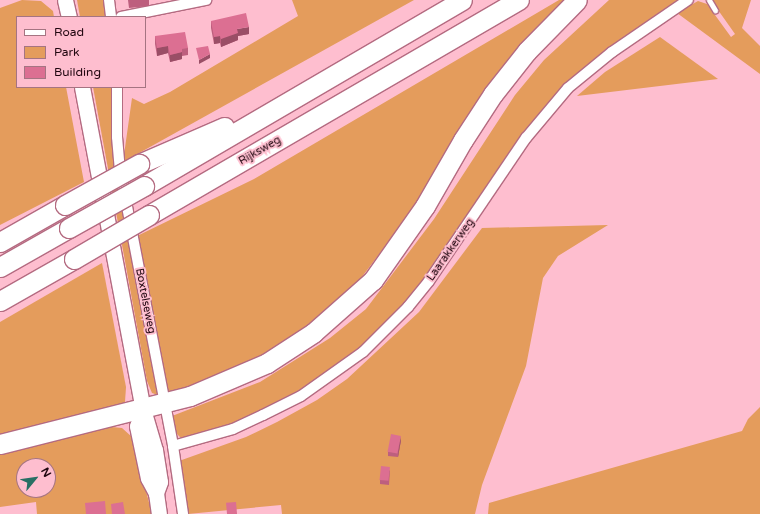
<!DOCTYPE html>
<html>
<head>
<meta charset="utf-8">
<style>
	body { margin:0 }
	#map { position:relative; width:760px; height:514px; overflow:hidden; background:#febecf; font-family:"Varela Round",sans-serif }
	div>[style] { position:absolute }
	.green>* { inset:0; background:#e49c5c }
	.roads { filter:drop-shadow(1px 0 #b46b81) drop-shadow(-1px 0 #b46b81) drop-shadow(0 1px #b46b81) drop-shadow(0 -1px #b46b81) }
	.lane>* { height:5px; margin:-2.5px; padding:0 2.5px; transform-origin:2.5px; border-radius:2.5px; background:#fff }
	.street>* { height:10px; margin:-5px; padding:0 5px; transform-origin:5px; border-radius:5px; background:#fff }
	.secondary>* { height:15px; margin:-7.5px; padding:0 7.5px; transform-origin:7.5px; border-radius:7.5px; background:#fff }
	.highway>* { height:19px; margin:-9.5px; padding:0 9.5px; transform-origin:9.5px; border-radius:9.5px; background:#fff }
	.bridges { filter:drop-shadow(1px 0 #b46b81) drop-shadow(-1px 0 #b46b81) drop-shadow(0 1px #b46b81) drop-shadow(0 -1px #b46b81) }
	.highway-bridge>* { height:19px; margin:-9.5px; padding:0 9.5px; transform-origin:9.5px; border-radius:9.5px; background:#fff }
	.wall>* { inset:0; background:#bd5f7e }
	.shaded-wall>* { inset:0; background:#9a4e66 }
	.building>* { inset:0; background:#dc6f92; transform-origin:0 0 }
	span { translate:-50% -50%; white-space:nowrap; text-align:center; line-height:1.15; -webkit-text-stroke:4px #febecf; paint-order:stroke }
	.street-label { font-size:11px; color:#20060f }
	.legend { position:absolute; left:16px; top:16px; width:130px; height:72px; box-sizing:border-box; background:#febecf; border:1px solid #a57482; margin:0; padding:5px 7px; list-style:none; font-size:12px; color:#20060f }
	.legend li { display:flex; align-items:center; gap:8px; height:20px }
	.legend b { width:20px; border:1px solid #a57482 }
	.north { position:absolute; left:16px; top:458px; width:40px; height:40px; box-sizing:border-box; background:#febecf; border:1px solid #a57482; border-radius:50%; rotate:61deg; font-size:11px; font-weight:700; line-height:16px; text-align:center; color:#20060f }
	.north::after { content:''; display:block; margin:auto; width:14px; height:18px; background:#296f64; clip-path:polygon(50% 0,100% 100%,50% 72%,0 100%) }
</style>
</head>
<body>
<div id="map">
	<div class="green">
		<div style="clip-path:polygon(22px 0,41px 1px,53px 11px,54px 17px,17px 17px,17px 87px,66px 87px,84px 182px,0 225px,0 8px)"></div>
		<div style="clip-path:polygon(77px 0,104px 0,105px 17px,80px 17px)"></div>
		<div style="clip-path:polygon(292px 0,414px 0,123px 162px,132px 98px,144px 104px,170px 92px,298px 16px)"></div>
		<div style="clip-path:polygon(559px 0,571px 0,349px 294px,279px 346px,250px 362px,168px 394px,135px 237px,254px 179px)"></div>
		<div style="clip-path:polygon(609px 0,679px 0,578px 74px,408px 302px,358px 350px,309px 387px,240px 423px,185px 440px,180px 437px,175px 432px,172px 416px,260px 382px,330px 338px,366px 309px,434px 219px,515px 95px,544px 60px)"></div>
		<div style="clip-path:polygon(711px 0,751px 0,742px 28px,760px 46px,760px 74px,677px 13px,698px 1px,707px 4px,731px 37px,735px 34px)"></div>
		<div style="clip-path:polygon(660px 37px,718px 79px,577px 96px,605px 72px)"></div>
		<div style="clip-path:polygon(93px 87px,112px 87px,114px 166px,158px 395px,152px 393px,147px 381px)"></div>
		<div style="clip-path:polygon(608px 225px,558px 256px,543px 278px,526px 366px,482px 485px,475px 514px,282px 514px,281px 505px,188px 514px,179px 461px,246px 437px,277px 422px,317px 400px,347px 379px,419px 312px,482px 228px)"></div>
		<div style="clip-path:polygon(102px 263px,126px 387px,125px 402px,123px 405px,0 438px,0 322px)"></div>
		<div style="clip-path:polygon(760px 407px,760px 514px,488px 514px,489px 503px,742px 431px,748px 419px)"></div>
		<div style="clip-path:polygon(evenodd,112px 427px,122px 428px,132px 437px,152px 514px,37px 514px,36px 502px,0 507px,0 453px,112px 427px,24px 466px,48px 466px,48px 490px,24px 490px,24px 466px)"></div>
	</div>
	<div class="roads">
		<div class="lane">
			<div style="left:709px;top:0;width:12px;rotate:59deg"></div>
		</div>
		<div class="street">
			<div style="left:109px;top:0;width:17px;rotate:83deg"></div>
			<div style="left:121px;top:17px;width:87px;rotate:-11.3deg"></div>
			<div style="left:117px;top:87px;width:50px;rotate:90deg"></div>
			<div style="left:117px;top:137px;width:33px;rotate:85deg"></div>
			<div style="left:120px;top:170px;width:281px;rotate:79.1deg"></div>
			<div style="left:173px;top:446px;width:69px;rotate:81.6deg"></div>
			<div style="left:173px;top:446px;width:62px;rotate:-15.8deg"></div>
			<div style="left:233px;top:429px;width:33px;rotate:-25deg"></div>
			<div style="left:263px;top:415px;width:42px;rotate:-26.6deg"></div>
			<div style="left:301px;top:396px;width:76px;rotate:-35.4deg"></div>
			<div style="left:363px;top:352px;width:64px;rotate:-45deg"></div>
			<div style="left:408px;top:307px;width:33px;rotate:-51deg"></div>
			<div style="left:429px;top:281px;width:173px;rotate:-55.9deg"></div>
			<div style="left:526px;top:138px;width:65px;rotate:-50deg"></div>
			<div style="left:568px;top:88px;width:57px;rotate:-39.3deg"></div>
			<div style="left:612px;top:52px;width:92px;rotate:-34.4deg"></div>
		</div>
		<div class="secondary">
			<div style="left:65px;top:0;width:17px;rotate:77deg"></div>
			<div style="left:82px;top:87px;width:328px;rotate:79.3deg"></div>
			<div style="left:143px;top:409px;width:43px;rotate:73.7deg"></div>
			<div style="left:155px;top:450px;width:32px;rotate:81deg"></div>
			<div style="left:160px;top:482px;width:12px;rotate:110deg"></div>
			<div style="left:143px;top:409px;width:18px;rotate:109deg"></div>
			<div style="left:137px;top:426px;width:53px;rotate:78.1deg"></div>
			<div style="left:148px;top:478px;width:17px;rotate:62deg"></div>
			<div style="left:156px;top:493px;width:21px;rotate:82deg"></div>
		</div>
		<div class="highway">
			<div style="left:139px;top:164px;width:93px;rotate:-23.5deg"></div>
			<div style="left:144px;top:186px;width:368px;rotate:-30.3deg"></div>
			<div style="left:149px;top:215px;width:428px;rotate:-30.2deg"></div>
			<div style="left:0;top:242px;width:75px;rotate:-29.6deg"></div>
			<div style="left:0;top:267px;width:79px;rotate:-29.5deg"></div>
			<div style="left:0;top:301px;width:85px;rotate:-29.6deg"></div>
			<div style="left:0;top:444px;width:196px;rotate:-14.2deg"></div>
			<div style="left:190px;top:396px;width:84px;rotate:-23.2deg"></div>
			<div style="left:267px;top:363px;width:55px;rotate:-33.1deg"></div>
			<div style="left:313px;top:333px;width:80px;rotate:-41.5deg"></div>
			<div style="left:373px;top:280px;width:90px;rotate:-54.9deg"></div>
			<div style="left:425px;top:206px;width:76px;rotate:-60.1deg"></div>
			<div style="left:463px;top:140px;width:55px;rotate:-56.9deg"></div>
			<div style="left:493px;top:94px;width:55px;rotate:-51.7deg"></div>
			<div style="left:527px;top:51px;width:71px;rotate:-45.6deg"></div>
		</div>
	</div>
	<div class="bridges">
		<div class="highway-bridge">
			<div style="left:65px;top:205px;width:85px;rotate:-29deg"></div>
			<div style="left:69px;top:228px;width:86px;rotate:-29.2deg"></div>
			<div style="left:74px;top:259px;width:87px;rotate:-30.4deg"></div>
		</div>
	</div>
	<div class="wall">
		<div style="clip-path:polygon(128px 0,149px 0,149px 6px,129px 8px)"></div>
		<div style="clip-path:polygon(211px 21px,249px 34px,238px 36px,238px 40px,221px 47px,220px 43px,214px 44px,211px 28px)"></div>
		<div style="clip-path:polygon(155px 36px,188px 48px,188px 55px,182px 56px,182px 59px,170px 62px,168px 53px,157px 56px,155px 44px)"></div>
		<div style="clip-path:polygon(401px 440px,398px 457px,388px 456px,388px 452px)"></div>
		<div style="clip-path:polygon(390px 470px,389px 485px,380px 484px,380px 480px)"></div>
	</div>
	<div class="shaded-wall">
		<div style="clip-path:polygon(249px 27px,249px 34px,238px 36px,238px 40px,221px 47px,221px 39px,237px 29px)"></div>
		<div style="clip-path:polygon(220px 36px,220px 43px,214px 44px,214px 37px)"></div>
		<div style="clip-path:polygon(168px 46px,168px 53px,157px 56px,157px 48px)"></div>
		<div style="clip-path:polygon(182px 52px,182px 59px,170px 62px,170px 55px)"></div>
		<div style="clip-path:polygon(210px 54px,210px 58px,199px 64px,199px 60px)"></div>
		<div style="clip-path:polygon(401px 436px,401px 440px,398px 457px,398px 454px)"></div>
	</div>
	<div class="building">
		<div style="clip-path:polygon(246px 13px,249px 27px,237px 29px,238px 33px,221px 39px,220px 36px,214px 37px,211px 21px)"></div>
		<div style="clip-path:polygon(185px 32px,188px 48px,182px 49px,182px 52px,170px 55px,168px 46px,157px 48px,155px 36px)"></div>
		<div style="clip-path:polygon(208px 46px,210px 54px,199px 60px,196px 48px)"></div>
		<div style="left:391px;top:434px;width:10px;height:18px;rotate:11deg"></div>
		<div style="left:381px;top:466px;width:9px;height:14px;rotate:6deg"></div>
		<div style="clip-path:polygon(105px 501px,106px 514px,86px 514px,85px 503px)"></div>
		<div style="clip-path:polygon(123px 502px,125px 514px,112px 514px,111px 504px)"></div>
		<div style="left:236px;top:502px;width:12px;height:10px;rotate:85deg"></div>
	</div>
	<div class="street-label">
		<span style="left:260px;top:151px;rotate:-30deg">Rijksweg</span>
		<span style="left:451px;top:250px;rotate:-55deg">Laarakkerweg</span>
		<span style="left:145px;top:301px;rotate:79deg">Boxtelseweg</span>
	</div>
	<ul class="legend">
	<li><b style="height:5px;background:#fff"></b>Road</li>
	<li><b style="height:11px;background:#e49c5c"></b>Park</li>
	<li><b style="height:11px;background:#dc6f92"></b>Building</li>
	</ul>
	<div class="north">N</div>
</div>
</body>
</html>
